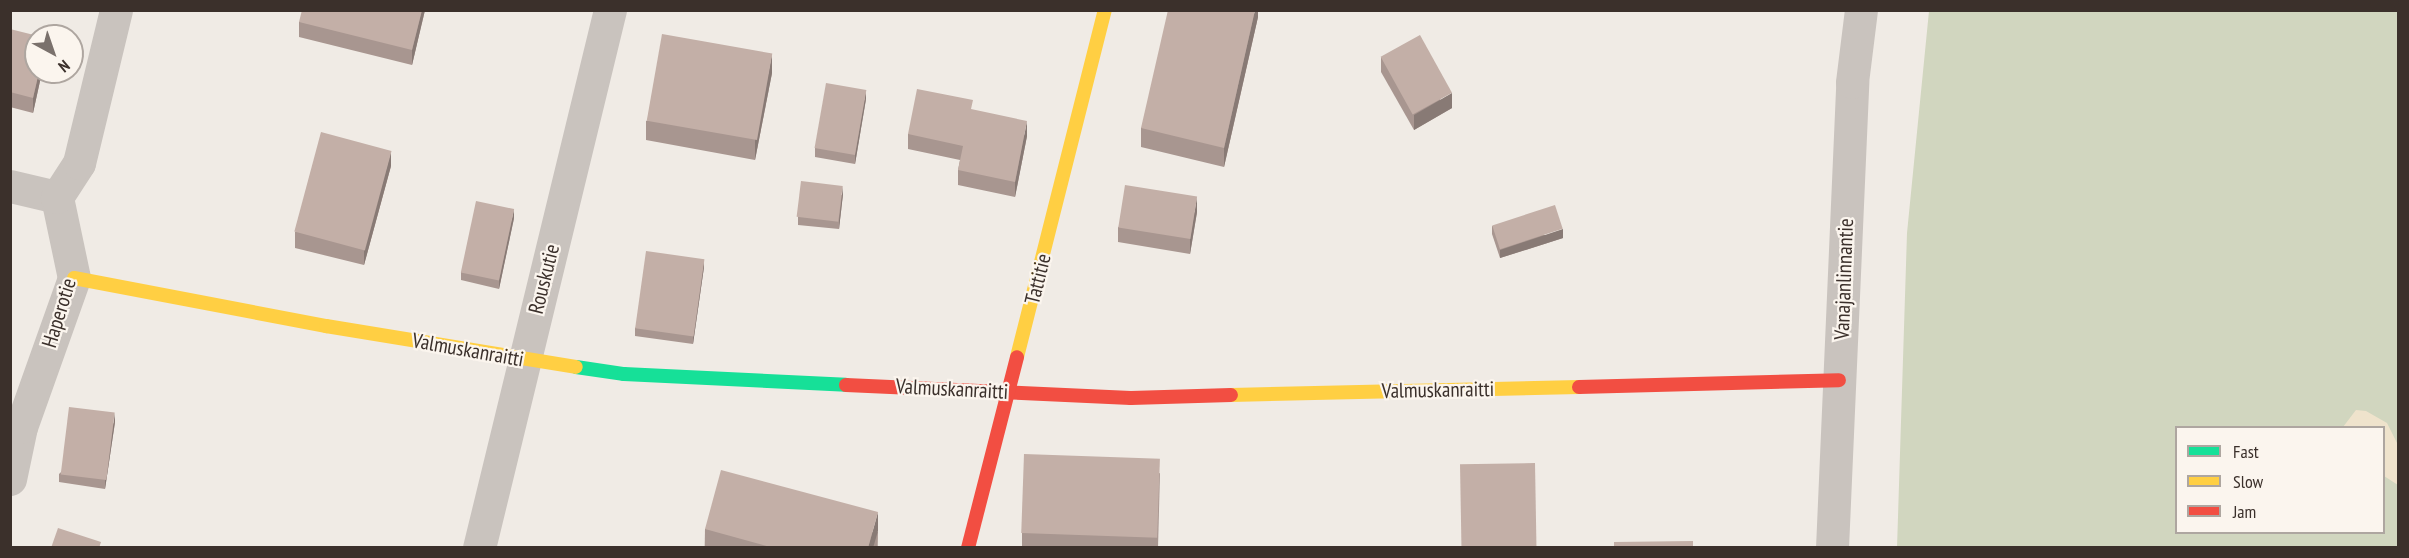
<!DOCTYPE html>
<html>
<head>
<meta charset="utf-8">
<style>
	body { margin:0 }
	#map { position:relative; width:2409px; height:558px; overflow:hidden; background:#f0ebe5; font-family:"PT Sans Narrow",sans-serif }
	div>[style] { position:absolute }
	.green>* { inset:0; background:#d1d6bf }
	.sand>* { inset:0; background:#efe3cc }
	.street>* { height:33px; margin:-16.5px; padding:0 16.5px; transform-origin:16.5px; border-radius:16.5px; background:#c9c3be }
	.fast>* { height:14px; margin:-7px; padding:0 7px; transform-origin:7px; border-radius:7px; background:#16e098 }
	.slow>* { height:14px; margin:-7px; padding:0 7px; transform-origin:7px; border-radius:7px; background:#ffcf43 }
	.jam>* { height:14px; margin:-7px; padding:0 7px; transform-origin:7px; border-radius:7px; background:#f24e42 }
	.wall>* { inset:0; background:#a89690; transform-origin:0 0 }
	.shaded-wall>* { inset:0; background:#887a75 }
	.building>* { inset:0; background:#c3afa7; transform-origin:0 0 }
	span { translate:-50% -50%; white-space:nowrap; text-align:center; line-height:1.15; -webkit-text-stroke:4.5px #fbf5ee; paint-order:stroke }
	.street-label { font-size:21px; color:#3b302b }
	.frame { position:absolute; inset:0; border:12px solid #3b302b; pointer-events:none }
	.legend { position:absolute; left:2175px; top:426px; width:210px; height:108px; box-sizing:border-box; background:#fbf5ee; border:2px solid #aea6a0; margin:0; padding:8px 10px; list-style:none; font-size:18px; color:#3b302b }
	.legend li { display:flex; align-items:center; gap:12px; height:30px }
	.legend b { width:30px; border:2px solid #aea6a0 }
	.north { position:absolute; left:24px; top:24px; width:60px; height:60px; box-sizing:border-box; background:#fbf5ee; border:2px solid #aea6a0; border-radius:50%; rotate:140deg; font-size:16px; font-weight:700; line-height:24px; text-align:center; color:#3b302b }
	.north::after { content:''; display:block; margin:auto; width:21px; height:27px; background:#7a716c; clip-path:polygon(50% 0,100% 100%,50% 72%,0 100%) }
</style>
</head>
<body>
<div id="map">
	<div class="green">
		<div style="clip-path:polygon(evenodd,1929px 11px,2398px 11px,2398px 547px,1897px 548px,1907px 233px,1929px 11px,2176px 428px,2384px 428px,2384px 532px,2176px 532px,2176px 428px)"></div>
	</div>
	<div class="sand">
		<div style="clip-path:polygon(2356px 410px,2366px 411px,2387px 423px,2398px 445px,2398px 485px,2384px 476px,2384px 428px,2343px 427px)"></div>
	</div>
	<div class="street">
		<div style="left:10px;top:186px;width:48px;rotate:13.2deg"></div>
		<div style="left:10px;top:479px;width:53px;rotate:-78.1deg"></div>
		<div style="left:21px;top:427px;width:158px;rotate:-70.4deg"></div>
		<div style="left:74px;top:278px;width:83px;rotate:-101.9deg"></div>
		<div style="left:57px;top:197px;width:40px;rotate:-57.1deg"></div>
		<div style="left:79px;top:163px;width:157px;rotate:-76.4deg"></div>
		<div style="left:479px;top:548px;width:554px;rotate:-76.32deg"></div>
		<div style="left:1832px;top:548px;width:466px;rotate:-87.5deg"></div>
		<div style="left:1852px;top:82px;width:73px;rotate:-82.9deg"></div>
	</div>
	<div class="fast">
		<div style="left:576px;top:367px;width:49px;rotate:8.3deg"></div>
		<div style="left:624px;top:374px;width:222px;rotate:2.8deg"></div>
	</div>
	<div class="slow">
		<div style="left:74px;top:278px;width:257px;rotate:10.8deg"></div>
		<div style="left:326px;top:326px;width:253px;rotate:9.3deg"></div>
		<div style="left:1017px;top:357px;width:358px;rotate:-75.8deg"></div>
		<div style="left:1231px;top:395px;width:348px;rotate:-1.3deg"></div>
	</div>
	<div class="jam">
		<div style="left:846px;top:385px;width:285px;rotate:2.6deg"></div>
		<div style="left:1131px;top:398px;width:100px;rotate:-1.7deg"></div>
		<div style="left:1579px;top:387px;width:260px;rotate:-1.5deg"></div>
		<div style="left:968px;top:548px;width:197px;rotate:-75.6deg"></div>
	</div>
	<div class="wall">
		<div style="clip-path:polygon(425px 10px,412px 65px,299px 37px,299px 22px)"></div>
		<div style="clip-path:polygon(1258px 10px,1258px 17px,1224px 167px,1141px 147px,1141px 128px)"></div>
		<div style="clip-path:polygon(10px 29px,36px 72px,42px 72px,33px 113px,10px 107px)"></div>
		<div style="clip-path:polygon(1381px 57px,1452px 108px,1414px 130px,1381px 72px)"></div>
		<div style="clip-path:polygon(772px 73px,755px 160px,646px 140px,646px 121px)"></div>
		<div style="clip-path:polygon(866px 99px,855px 164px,815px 157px,815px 148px)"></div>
		<div style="clip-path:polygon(973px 110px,1027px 136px,1015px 197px,958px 185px,958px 170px,960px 160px,908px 149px,908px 134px)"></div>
		<div style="clip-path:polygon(391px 166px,364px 265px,295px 248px,295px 232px)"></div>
		<div style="clip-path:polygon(843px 194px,839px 229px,798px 225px,798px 217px)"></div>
		<div style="clip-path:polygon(1197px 212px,1190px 254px,1118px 242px,1118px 227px)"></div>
		<div style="clip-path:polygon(514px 218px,499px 289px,461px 280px,461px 272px)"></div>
		<div style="clip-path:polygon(1492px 226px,1563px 238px,1500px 258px,1492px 234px)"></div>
		<div style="clip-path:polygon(704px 267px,693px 344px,635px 336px,635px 328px)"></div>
		<div style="clip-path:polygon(115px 422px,105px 489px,59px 482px,59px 474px)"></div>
		<div style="clip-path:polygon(1160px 473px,1158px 548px,1022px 548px,1022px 533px)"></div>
		<div style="left:705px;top:529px;width:173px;height:19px;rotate:1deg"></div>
	</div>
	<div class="shaded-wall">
		<div style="clip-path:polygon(422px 10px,425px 10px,412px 65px,412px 50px)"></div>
		<div style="clip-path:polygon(1255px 10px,1258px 10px,1258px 17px,1224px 167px,1224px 148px)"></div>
		<div style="clip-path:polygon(772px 54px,772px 73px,755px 160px,755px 141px)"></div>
		<div style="clip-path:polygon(39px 72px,42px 72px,33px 113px,33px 98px)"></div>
		<div style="clip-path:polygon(866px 90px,866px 99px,855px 164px,855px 155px)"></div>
		<div style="clip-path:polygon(1452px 93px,1452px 108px,1414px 130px,1414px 115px)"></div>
		<div style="clip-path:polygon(1027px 121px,1027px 136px,1015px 197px,1015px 182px)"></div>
		<div style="clip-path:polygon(391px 151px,391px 166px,364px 265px,364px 250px)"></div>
		<div style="clip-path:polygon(843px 186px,843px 194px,839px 229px,839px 220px)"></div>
		<div style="clip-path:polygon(1197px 197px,1197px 212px,1190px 254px,1190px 239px)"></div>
		<div style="clip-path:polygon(514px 209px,514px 218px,499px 289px,499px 280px)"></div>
		<div style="clip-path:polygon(1563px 229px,1563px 238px,1500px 258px,1500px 250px)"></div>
		<div style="clip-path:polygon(704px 259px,704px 267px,693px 344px,693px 336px)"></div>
		<div style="clip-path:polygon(115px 413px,115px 422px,105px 489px,105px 481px)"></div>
		<div style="clip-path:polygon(878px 512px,878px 531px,873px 548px,868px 548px)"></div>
	</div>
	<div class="building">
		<div style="clip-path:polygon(302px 10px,422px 10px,412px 50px,299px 22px)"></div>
		<div style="clip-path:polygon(1168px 10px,1255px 10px,1224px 148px,1141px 128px)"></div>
		<div style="clip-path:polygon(10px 29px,38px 36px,36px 36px,36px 72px,39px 72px,33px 98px,10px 92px)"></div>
		<div style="left:662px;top:34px;width:112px;height:88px;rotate:10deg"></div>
		<div style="left:1420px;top:35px;width:66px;height:45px;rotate:61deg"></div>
		<div style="left:826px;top:83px;width:41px;height:66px;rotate:10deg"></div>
		<div style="clip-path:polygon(917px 89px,973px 100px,971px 109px,1027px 121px,1015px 182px,958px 170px,963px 146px,908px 134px)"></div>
		<div style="left:321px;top:132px;width:73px;height:103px;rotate:15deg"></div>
		<div style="left:801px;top:181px;width:42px;height:36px;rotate:7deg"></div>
		<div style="left:1125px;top:185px;width:73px;height:43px;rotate:9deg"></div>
		<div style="left:476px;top:201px;width:39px;height:73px;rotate:12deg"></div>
		<div style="left:1555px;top:205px;width:25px;height:66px;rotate:72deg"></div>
		<div style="left:646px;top:251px;width:59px;height:78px;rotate:8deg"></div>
		<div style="left:69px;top:407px;width:46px;height:68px;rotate:7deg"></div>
		<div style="left:1024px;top:454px;width:136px;height:79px;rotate:2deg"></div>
		<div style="left:1535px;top:463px;width:85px;height:75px;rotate:89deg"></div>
		<div style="clip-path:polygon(721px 470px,878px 512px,868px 548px,774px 548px,705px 529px)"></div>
		<div style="clip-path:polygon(58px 528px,101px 542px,99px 548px,51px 548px)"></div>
		<div style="clip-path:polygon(1693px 541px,1693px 548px,1614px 548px,1614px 542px)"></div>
	</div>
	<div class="street-label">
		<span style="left:544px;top:279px;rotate:-76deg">Rouskutie</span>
		<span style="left:1038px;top:279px;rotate:-76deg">Tattitie</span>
		<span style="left:1844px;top:279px;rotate:-88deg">Vanajanlinnantie</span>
		<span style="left:59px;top:313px;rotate:-73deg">Haperotie</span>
		<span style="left:468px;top:350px;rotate:10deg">Valmuskanraitti</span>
		<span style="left:952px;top:389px;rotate:3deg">Valmuskanraitti</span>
		<span style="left:1438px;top:390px;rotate:-1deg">Valmuskanraitti</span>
	</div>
	<div class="frame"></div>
	<ul class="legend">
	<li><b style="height:8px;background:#16e098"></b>Fast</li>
	<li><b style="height:8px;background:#ffcf43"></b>Slow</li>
	<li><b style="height:8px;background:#f24e42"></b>Jam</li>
	</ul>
	<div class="north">N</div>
</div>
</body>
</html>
